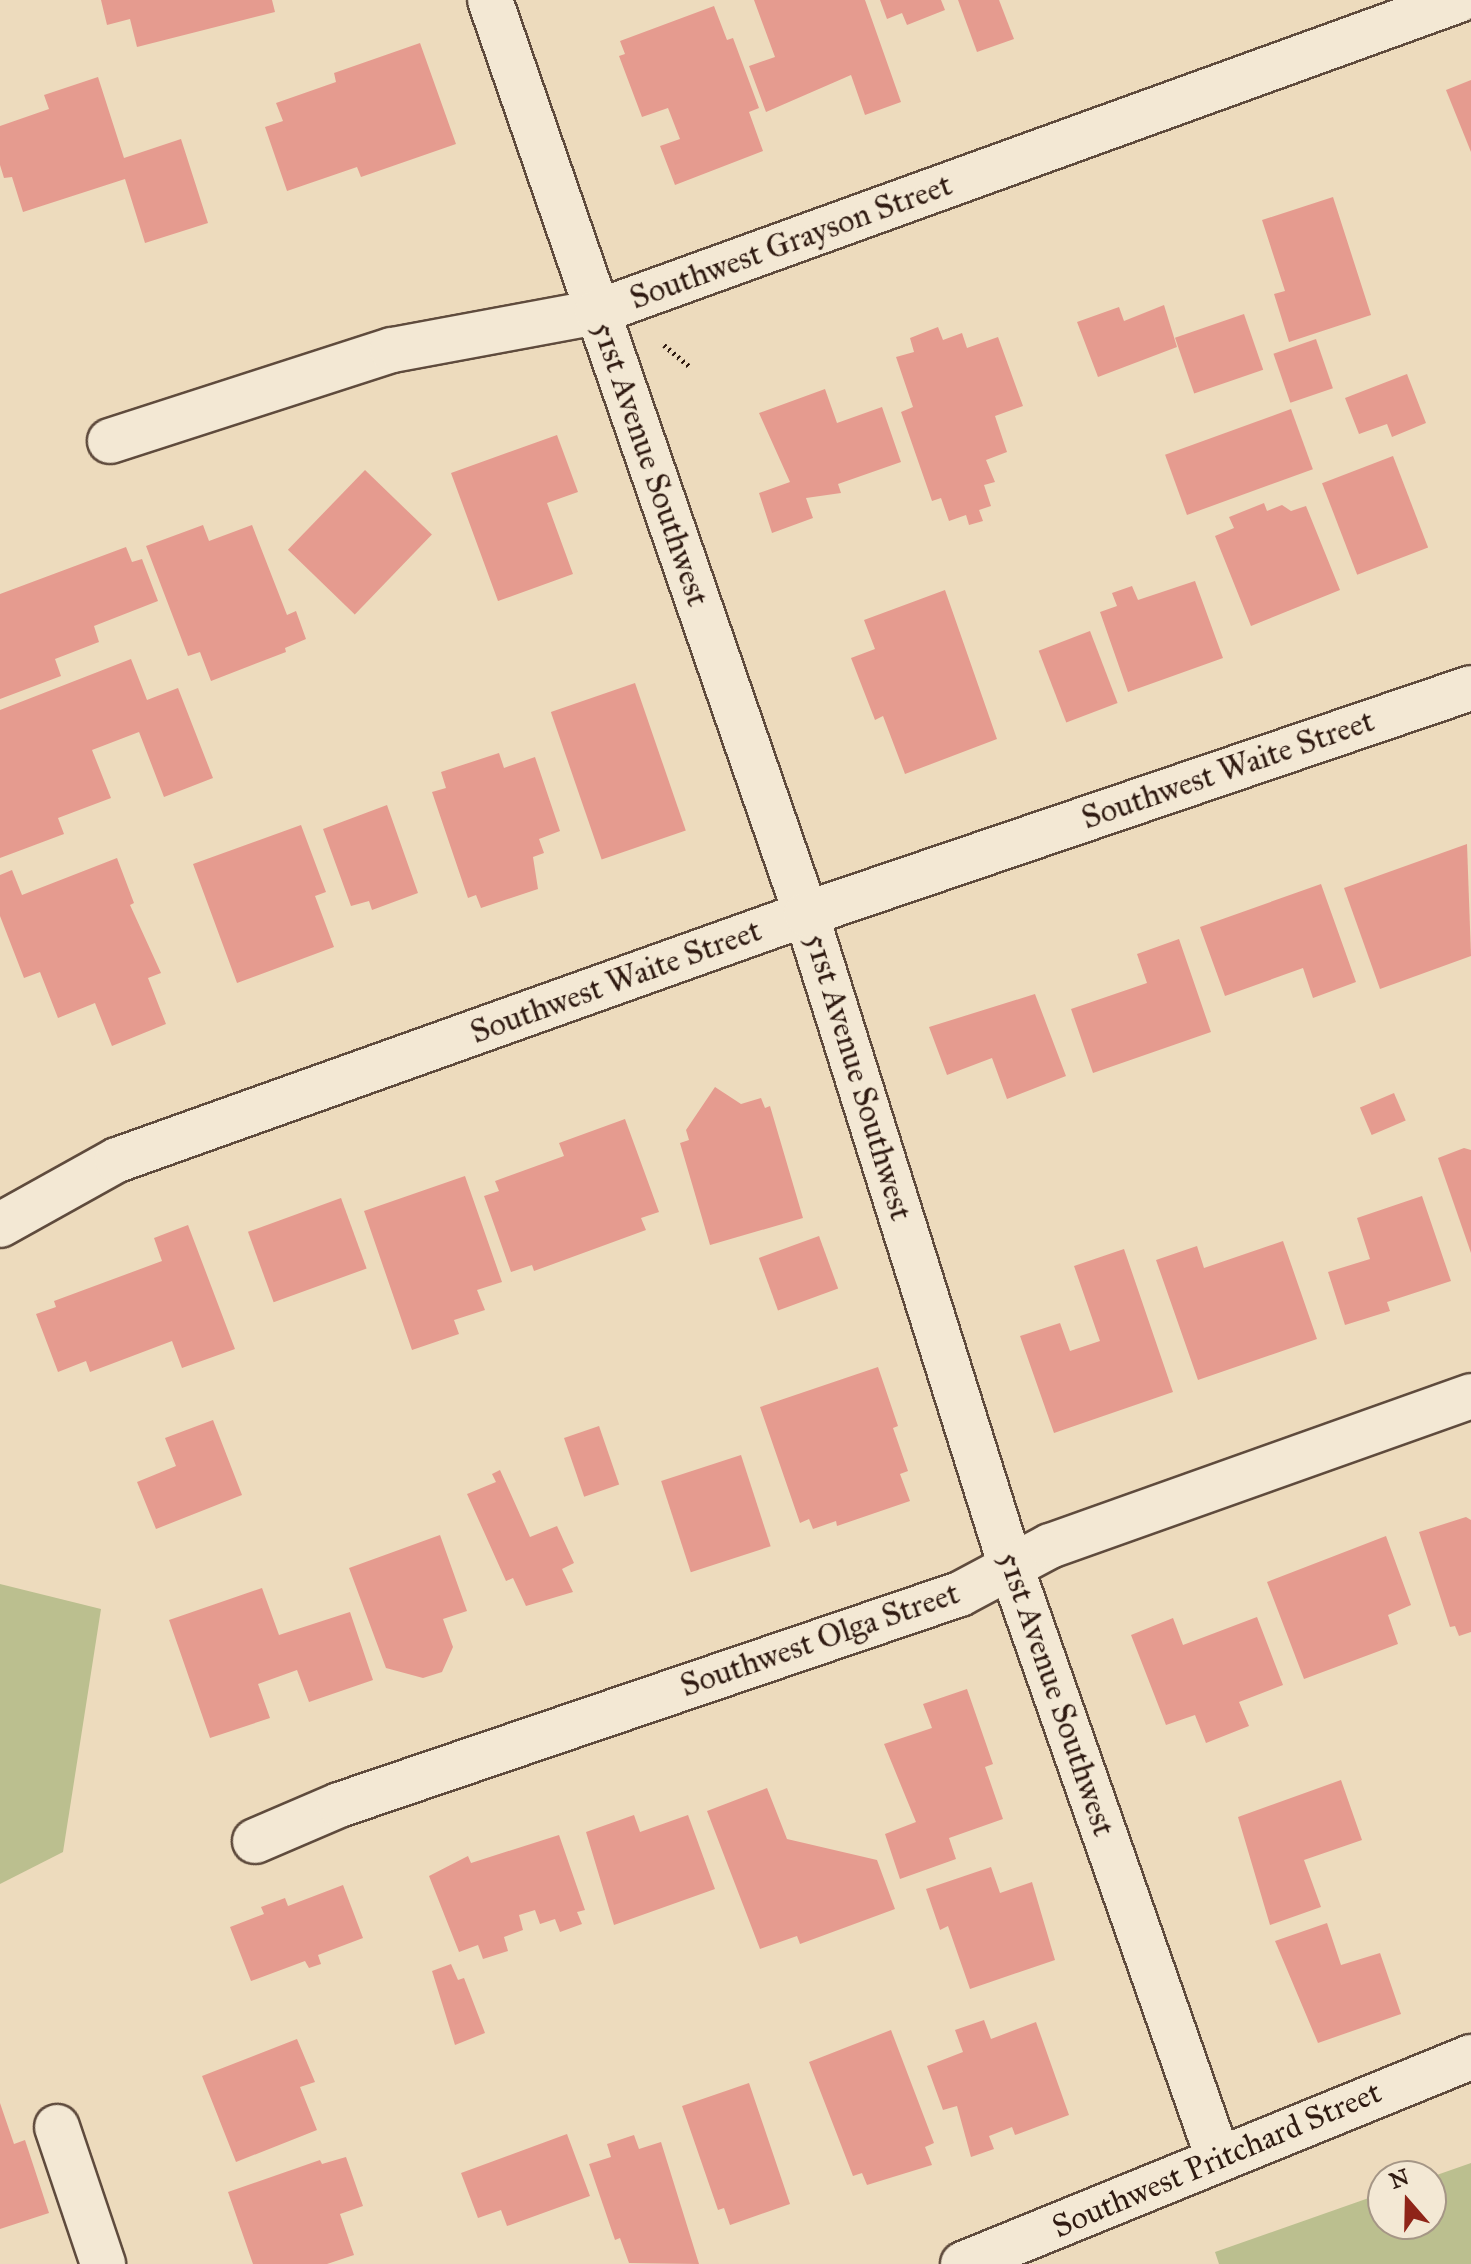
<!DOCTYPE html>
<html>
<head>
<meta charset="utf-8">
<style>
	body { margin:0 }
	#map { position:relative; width:1471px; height:2264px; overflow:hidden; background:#eddbbd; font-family:"IM FELL Great Primer",serif }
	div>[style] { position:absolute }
	.green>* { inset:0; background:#bbbf8f }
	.building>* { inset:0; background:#e59b8f; transform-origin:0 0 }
	.path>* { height:5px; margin-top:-2.5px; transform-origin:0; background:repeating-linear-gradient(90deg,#301b12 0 2px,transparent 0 6px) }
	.roads { filter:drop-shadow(2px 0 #5f4b3d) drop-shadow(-2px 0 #5f4b3d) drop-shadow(0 2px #5f4b3d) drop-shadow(0 -2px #5f4b3d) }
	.minor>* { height:44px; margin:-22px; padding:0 22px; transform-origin:22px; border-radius:22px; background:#f3e8d4 }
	span { translate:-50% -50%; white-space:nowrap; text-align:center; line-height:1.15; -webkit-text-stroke:6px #f3e8d4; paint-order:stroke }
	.street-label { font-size:32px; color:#301b12 }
	.north { position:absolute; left:1367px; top:2160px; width:80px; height:80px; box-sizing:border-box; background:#f3e8d4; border:2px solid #a59686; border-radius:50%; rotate:340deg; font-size:22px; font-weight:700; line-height:32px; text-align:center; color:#301b12 }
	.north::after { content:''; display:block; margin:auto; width:28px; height:36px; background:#8f2418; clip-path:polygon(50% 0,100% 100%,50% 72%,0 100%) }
</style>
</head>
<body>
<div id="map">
	<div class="green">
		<div style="clip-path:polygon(0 1584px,101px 1609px,63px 1852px,0 1884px)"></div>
		<div style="clip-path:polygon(1471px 2163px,1471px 2264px,1219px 2264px,1215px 2252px,1383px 2193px,1383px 2224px,1431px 2224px,1431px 2177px)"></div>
	</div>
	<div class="building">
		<div style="clip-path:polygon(101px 0,272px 0,275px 12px,137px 47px,130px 19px,107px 25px)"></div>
		<div style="clip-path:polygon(754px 0,865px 0,901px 102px,865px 115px,851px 75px,766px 112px,749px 66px,775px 57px)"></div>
		<div style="clip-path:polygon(880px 0,941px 0,945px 10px,907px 25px,902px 13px,887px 19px)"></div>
		<div style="clip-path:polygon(958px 0,999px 0,1014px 39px,977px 52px)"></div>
		<div style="clip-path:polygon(714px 6px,727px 40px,733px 38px,759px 108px,749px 112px,763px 151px,675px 185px,660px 146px,680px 139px,668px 108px,642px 117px,619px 56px,625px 54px,620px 41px)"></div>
		<div style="clip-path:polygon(420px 43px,456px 144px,361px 177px,357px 167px,287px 191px,265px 127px,283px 121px,276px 103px,336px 82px,334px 73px)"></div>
		<div style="clip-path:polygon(98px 77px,124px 158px,181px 139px,208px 223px,145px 243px,125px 179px,23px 212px,12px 177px,4px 178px,0 165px,0 126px,49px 109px,44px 95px)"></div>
		<div style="clip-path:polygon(1471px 80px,1471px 152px,1446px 90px)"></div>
		<div style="clip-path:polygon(1333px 197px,1371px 315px,1289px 342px,1274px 294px,1285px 291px,1262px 220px)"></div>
		<div style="clip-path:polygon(1164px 305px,1177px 347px,1098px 377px,1077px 322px,1119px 307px,1124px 321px)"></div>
		<div style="left:1244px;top:314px;width:59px;height:73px;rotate:71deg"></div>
		<div style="clip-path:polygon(938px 327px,943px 340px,962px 333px,967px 348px,998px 337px,1023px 406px,995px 416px,1007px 452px,986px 460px,995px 482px,984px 485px,991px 506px,979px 510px,983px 521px,969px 525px,966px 515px,949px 521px,941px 498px,932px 501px,901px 412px,913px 407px,896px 357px,914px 352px,910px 338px)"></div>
		<div style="left:1316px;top:339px;width:52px;height:45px;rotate:71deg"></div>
		<div style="clip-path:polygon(1407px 374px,1426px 423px,1392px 437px,1387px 424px,1359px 434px,1345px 398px)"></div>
		<div style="clip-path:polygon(825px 389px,837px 423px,882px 407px,901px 462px,838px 484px,841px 493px,806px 498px,813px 518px,772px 533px,759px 493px,790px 482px,759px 413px)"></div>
		<div style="left:1291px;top:409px;width:64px;height:134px;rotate:70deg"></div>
		<div style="clip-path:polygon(557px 435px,578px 492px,547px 503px,573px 574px,498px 601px,451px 473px)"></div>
		<div style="left:1393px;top:456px;width:98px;height:76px;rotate:69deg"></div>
		<div style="left:365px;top:470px;width:93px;height:111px;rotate:44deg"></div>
		<div style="clip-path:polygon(1264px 503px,1267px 511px,1282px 505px,1291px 511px,1306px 506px,1340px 590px,1251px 626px,1215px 536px,1234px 528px,1229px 517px)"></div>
		<div style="clip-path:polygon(203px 525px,209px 541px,252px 525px,287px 615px,296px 611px,306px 639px,285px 648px,286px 652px,211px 681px,200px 652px,188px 656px,146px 546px)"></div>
		<div style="clip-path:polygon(126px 547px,132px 562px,142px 559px,158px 601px,94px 626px,99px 642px,55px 659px,61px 676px,0 699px,0 594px)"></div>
		<div style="clip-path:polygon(1195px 581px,1223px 658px,1128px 692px,1100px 612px,1117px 606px,1112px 593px,1132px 586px,1138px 600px)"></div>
		<div style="clip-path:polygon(945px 590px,997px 739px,905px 774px,883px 716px,875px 720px,851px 658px,875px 649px,864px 620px)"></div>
		<div style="left:1090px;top:631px;width:77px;height:55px;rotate:69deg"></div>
		<div style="clip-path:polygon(131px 659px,147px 700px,178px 688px,213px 778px,164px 797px,139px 732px,92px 750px,111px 798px,58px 818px,64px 834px,0 858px,0 710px)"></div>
		<div style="left:635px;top:683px;width:156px;height:89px;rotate:71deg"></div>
		<div style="clip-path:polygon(499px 753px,504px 768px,535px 757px,560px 831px,539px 839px,544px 853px,533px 857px,538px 889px,481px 908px,476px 895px,468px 898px,432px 792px,446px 788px,441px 772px)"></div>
		<div style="clip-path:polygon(387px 805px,418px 893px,372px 910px,369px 901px,351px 906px,323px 829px)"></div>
		<div style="clip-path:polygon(301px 825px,326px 892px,315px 896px,334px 947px,237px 983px,193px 864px)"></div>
		<div style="clip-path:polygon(1467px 844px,1471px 956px,1380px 989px,1344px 888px)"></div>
		<div style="clip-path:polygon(117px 858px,134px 903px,130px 905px,161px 973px,148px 978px,166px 1024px,112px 1046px,95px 1003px,58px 1018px,40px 972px,24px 978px,0 916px,0 875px,12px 870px,22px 895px)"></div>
		<div style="clip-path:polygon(1321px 884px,1356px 982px,1313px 998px,1303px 968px,1225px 996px,1200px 927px)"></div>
		<div style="clip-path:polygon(1179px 939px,1211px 1032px,1093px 1073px,1071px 1009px,1147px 983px,1137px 954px)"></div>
		<div style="clip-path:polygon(1035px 994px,1066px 1076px,1007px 1099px,992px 1058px,947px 1075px,929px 1027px)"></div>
		<div style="clip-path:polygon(715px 1087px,741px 1104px,761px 1098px,765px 1108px,770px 1106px,803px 1218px,710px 1245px,680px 1143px,689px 1140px,686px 1130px)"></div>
		<div style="left:1394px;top:1093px;width:30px;height:37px;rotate:67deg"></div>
		<div style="clip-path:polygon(625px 1119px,659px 1212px,641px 1218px,646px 1230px,534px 1271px,532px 1265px,511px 1272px,484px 1196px,499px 1191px,495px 1181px,564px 1156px,559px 1143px)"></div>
		<div style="clip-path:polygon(1464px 1148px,1471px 1150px,1471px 1253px,1438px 1158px)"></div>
		<div style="clip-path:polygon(465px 1176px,502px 1282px,477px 1290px,485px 1310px,454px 1320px,459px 1334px,412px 1350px,364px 1211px)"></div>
		<div style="clip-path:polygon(1422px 1196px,1451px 1281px,1387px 1302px,1390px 1311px,1345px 1325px,1328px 1272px,1370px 1259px,1357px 1218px)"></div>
		<div style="left:341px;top:1198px;width:75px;height:99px;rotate:70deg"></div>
		<div style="clip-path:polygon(188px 1225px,235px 1349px,182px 1368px,172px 1341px,90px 1372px,86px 1361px,58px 1372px,36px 1314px,56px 1307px,54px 1301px,162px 1261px,154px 1238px)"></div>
		<div style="left:819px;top:1236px;width:56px;height:64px;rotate:70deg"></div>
		<div style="clip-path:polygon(1283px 1241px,1317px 1339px,1198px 1380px,1156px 1260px,1197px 1246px,1204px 1268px)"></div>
		<div style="clip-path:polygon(1124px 1249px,1173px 1392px,1054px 1433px,1020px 1336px,1060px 1323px,1070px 1351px,1100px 1341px,1074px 1266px)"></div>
		<div style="clip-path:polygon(878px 1367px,898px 1426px,893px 1428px,908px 1471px,900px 1474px,910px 1501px,837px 1526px,836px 1521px,813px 1529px,809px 1519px,800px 1523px,760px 1407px)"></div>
		<div style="clip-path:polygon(213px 1420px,242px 1495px,156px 1529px,137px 1482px,176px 1466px,165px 1438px)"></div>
		<div style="left:599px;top:1426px;width:62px;height:37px;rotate:71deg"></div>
		<div style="left:741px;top:1455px;width:96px;height:84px;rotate:72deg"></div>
		<div style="clip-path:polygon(500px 1470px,530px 1537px,557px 1526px,574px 1563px,562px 1569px,573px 1592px,526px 1606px,513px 1578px,506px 1581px,467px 1494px,496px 1482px,492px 1474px)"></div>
		<div style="clip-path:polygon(1466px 1517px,1471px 1520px,1471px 1632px,1459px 1636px,1455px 1626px,1450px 1627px,1419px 1532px)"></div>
		<div style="clip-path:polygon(440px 1535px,467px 1611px,443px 1619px,453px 1647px,442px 1672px,423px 1678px,386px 1668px,349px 1568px)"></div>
		<div style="clip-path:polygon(1386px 1536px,1411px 1605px,1388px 1615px,1398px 1644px,1304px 1679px,1267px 1582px)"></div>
		<div style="clip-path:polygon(262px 1588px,279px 1635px,350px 1612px,373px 1680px,309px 1702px,297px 1670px,258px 1684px,270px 1718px,210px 1738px,169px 1620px)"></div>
		<div style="clip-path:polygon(1257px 1617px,1283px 1685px,1239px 1702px,1249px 1726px,1206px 1743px,1195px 1715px,1166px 1725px,1131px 1635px,1173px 1618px,1183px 1645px)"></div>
		<div style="clip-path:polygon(967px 1689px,993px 1764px,985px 1767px,1003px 1819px,949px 1838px,956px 1859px,900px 1879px,885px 1834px,916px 1822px,884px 1744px,932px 1728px,923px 1704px)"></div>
		<div style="clip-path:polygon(1341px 1780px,1362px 1840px,1304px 1860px,1321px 1907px,1270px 1925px,1238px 1817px)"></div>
		<div style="clip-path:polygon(767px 1788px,787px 1839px,877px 1860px,895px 1909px,800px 1944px,797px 1936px,760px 1949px,707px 1811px)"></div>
		<div style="clip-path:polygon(634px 1815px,640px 1832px,688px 1815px,715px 1889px,614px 1925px,586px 1832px)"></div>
		<div style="clip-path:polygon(559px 1835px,585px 1910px,577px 1912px,582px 1924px,560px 1932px,555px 1919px,540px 1924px,535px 1910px,519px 1915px,523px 1930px,504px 1937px,508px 1951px,483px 1959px,478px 1945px,459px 1952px,429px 1876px,468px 1856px,471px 1863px)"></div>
		<div style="clip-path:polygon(991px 1867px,1000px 1893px,1032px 1882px,1055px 1960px,970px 1989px,948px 1926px,940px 1930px,926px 1889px)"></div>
		<div style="clip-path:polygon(343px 1885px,363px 1938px,318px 1955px,321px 1964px,309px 1968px,305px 1961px,251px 1981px,230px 1927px,264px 1914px,261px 1907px,285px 1898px,288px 1906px)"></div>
		<div style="clip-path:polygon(1327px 1923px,1341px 1965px,1380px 1953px,1401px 2014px,1318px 2043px,1275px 1941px)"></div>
		<div style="clip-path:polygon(451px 1964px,458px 1980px,464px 1978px,485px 2033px,455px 2045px,432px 1971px)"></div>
		<div style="clip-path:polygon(984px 2020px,991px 2039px,1036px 2022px,1069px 2115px,1015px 2135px,1012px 2127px,989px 2136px,994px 2149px,971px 2157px,957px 2106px,943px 2110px,927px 2066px,963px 2052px,955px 2030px)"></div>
		<div style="clip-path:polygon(891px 2030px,934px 2143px,925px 2147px,932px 2165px,867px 2185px,862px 2173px,853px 2176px,809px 2062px)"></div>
		<div style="clip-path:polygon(297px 2039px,315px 2082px,300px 2087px,317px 2130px,236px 2162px,202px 2076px)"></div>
		<div style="clip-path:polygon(749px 2083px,790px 2204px,730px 2225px,724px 2208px,718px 2210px,682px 2106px)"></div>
		<div style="clip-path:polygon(0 2103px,14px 2144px,25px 2140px,49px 2213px,0 2229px)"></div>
		<div style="clip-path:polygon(567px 2134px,590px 2196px,507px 2226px,501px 2210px,478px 2218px,461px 2173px)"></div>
		<div style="clip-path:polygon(634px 2135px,639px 2149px,661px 2142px,699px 2264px,629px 2263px,620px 2238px,615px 2240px,589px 2164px,611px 2157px,607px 2144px)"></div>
		<div style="clip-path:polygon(346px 2157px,363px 2206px,340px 2214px,354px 2255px,327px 2264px,253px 2264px,228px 2192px,320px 2160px,322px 2164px)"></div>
	</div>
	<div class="path">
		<div style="left:664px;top:345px;width:33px;rotate:40deg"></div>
	</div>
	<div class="roads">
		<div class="minor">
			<div style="left:490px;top:0;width:967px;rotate:70.93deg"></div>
			<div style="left:806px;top:914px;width:684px;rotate:72.57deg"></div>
			<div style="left:1011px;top:1567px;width:626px;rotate:70.7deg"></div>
			<div style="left:110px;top:441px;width:296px;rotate:-17.9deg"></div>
			<div style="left:392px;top:350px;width:208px;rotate:-10.5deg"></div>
			<div style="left:597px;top:312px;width:917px;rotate:-19.9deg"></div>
			<div style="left:0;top:1225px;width:134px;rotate:-29.1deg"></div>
			<div style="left:117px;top:1160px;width:732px;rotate:-19.65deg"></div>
			<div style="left:806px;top:914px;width:702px;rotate:-18.77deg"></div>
			<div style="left:255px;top:1841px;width:91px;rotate:-23.2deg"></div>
			<div style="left:339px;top:1805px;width:656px;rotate:-18.77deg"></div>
			<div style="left:960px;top:1594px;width:102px;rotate:-28.1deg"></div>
			<div style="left:1050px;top:1546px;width:447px;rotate:-19.6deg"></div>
			<div style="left:57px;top:2127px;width:145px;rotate:71.4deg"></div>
			<div style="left:963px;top:2264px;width:549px;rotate:-22.17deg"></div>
		</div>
	</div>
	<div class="street-label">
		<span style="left:791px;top:242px;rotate:-20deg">Southwest Grayson Street</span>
		<span style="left:650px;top:464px;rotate:71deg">51st Avenue Southwest</span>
		<span style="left:1228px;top:770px;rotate:-19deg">Southwest Waite Street</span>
		<span style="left:616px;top:982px;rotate:-20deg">Southwest Waite Street</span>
		<span style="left:858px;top:1077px;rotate:73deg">51st Avenue Southwest</span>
		<span style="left:820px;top:1640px;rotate:-19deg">Southwest Olga Street</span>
		<span style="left:1056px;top:1694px;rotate:71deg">51st Avenue Southwest</span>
		<span style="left:1217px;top:2160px;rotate:-23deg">Southwest Pritchard Street</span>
	</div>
	<div class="north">N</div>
</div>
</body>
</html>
